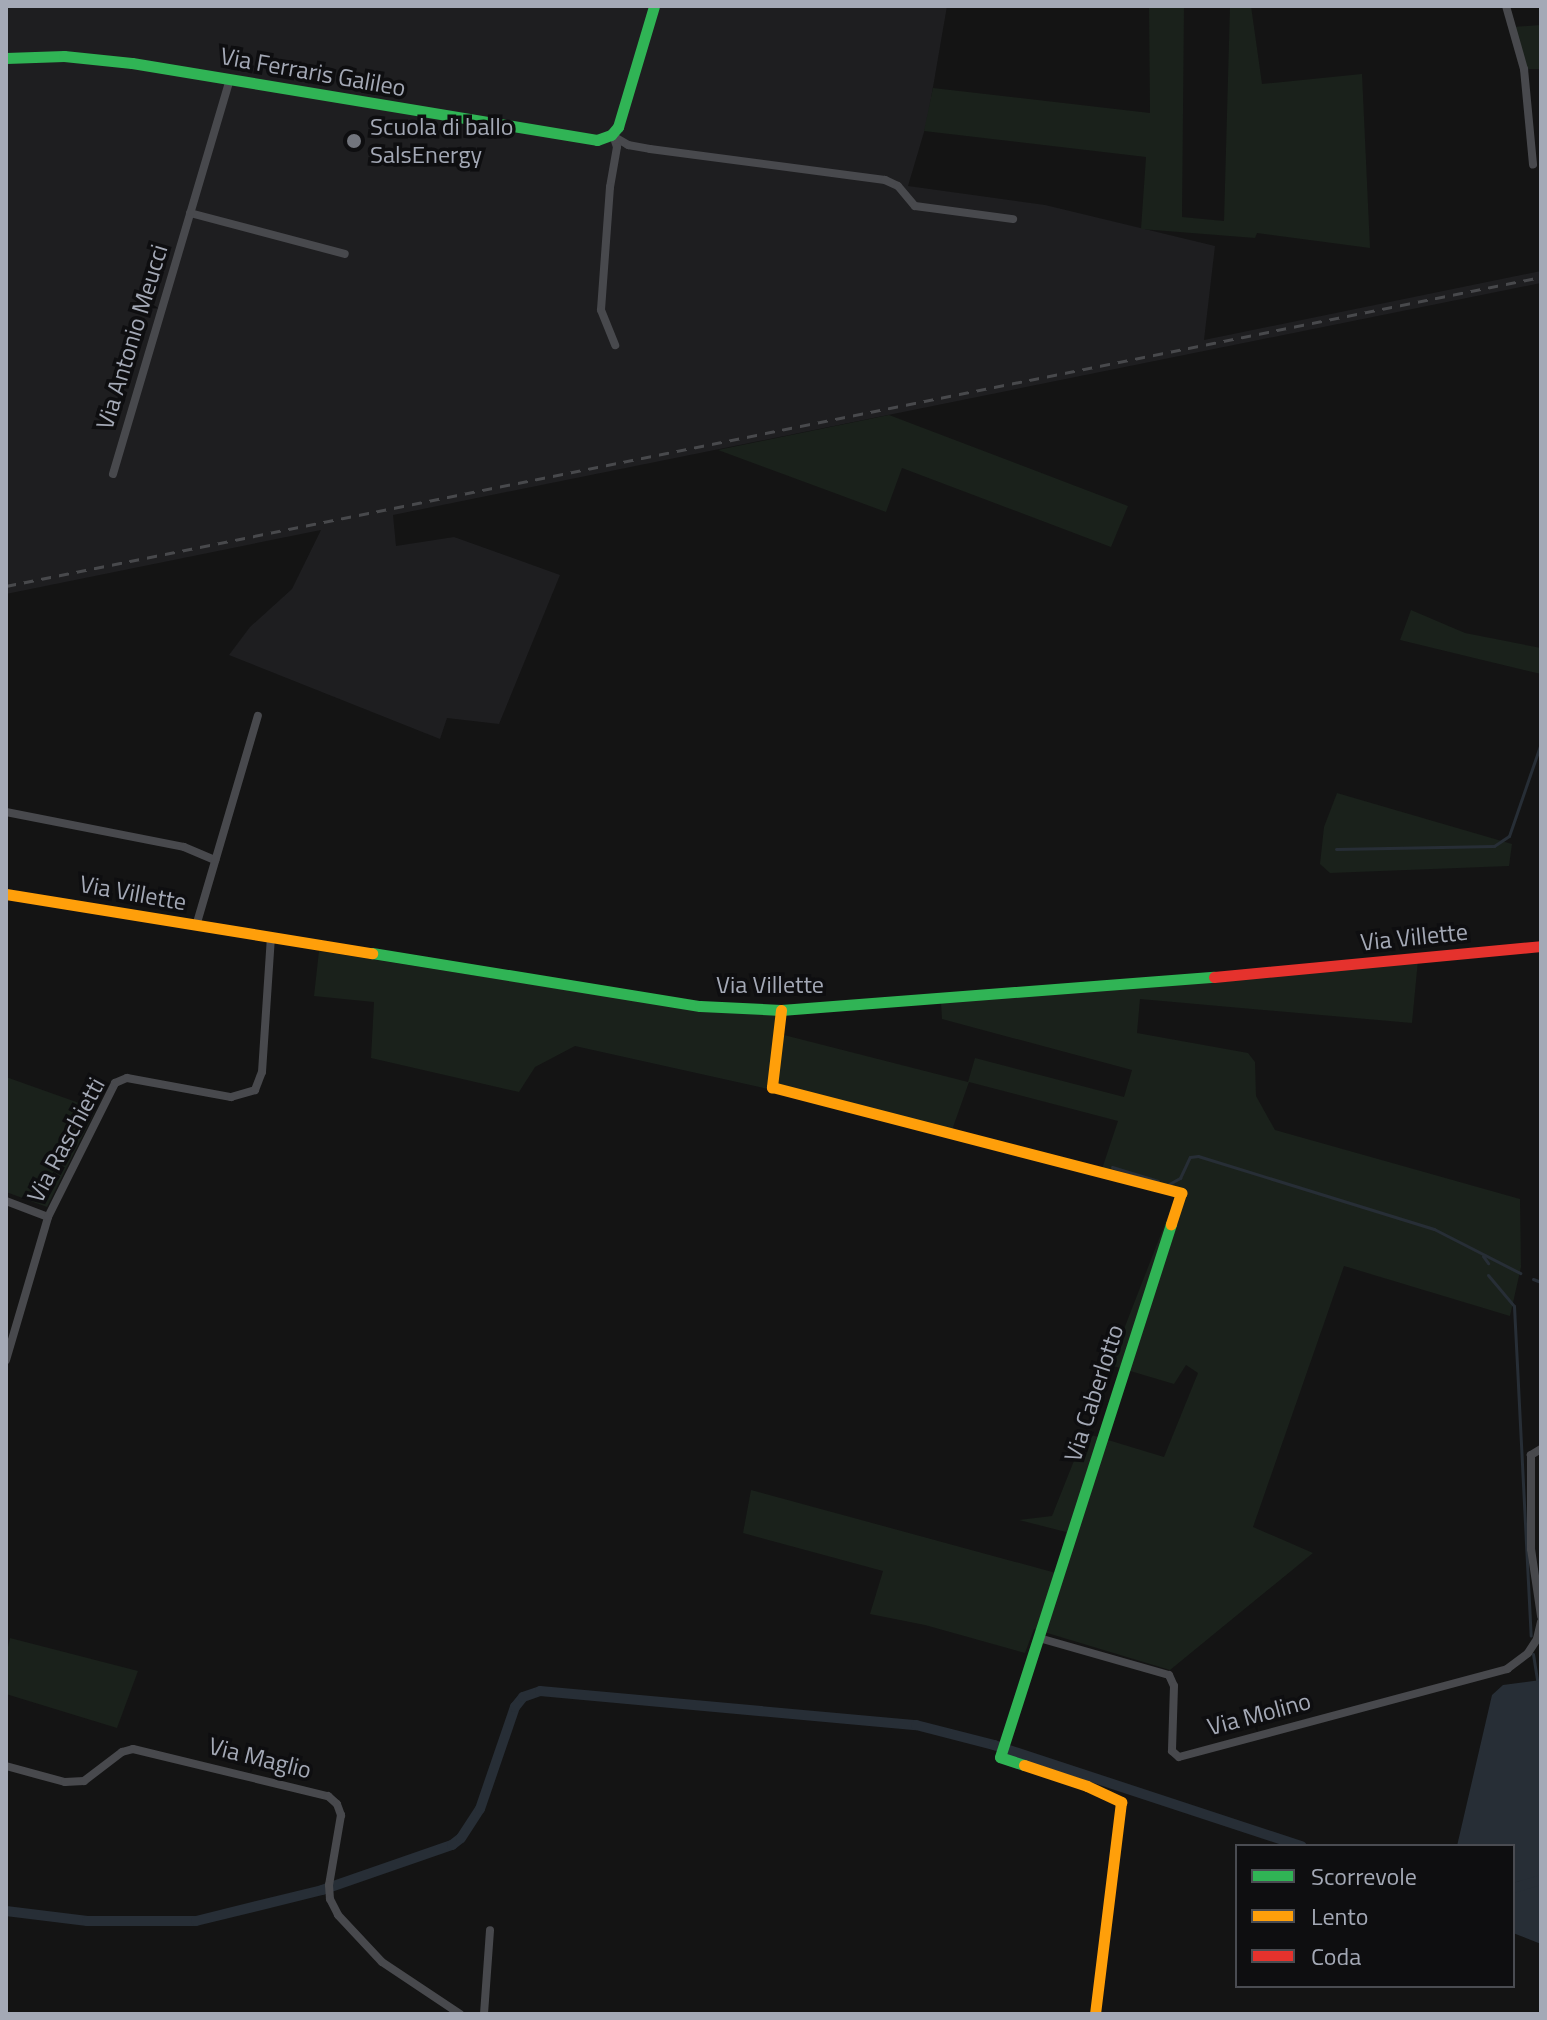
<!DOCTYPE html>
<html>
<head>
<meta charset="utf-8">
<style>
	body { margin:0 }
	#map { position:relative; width:1547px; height:2020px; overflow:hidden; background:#141414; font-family:"Titillium Web",sans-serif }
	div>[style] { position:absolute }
	.built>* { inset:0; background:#1e1e20 }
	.green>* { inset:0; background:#1a211b }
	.water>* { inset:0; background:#272e36 }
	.stream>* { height:3px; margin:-1.5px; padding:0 1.5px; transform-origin:1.5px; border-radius:1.5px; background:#272e36 }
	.canal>* { height:10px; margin:-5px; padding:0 5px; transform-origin:5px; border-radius:5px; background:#272e36 }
	.street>* { height:8px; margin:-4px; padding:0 4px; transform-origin:4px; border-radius:4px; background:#48494d }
	.fast>* { height:11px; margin:-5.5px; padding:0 5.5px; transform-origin:5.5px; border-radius:5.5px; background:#30b455 }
	.slow>* { height:11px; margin:-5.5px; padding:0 5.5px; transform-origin:5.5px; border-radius:5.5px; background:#ff9f0a }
	.jam>* { height:11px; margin:-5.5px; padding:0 5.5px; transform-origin:5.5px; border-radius:5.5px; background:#e5322d }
	.rail>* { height:3px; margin-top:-1.5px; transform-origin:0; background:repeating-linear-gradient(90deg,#48494c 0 10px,transparent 0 18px) }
	.dots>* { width:22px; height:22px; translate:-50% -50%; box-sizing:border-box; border:4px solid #0e0e10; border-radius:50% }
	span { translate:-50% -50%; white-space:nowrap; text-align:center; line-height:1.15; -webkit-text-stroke:7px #0e0e10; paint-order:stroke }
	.street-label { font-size:24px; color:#a4a9b6 }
	.poi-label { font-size:24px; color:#a4a9b6 }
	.left { translate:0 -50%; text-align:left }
	.frame { position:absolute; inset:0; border:8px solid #a4a9b6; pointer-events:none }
	.legend { position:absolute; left:1235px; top:1844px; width:280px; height:144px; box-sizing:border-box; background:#0e0e10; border:2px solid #4a4c52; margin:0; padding:10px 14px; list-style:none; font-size:24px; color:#a4a9b6 }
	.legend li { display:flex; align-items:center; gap:16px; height:40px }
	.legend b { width:40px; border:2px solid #4a4c52 }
</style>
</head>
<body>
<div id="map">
	<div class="built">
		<div style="clip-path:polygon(6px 6px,947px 6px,927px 122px,908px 186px,1045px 205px,1215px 246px,1204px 340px,1541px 271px,1541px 283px,393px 515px,396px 546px,454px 537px,560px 575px,499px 724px,447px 718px,440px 739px,229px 655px,250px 627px,292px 589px,321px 530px,6px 594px)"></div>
	</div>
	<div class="green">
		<div style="clip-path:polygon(1149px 6px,1184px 6px,1182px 217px,1224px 221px,1230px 6px,1251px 6px,1262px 84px,1362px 74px,1370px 248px,1257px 233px,1255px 238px,1141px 229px,1146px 157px,924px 131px,933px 88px,1150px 113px)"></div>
		<div style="clip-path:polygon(1541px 25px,1541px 69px,1526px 69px,1513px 27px)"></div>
		<div style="clip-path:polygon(889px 415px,1128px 506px,1111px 547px,902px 468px,886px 512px,718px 450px)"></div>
		<div style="clip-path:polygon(1411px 610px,1465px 633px,1541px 648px,1541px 674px,1400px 640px)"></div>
		<div style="clip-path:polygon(1337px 793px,1512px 844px,1509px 866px,1330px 873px,1320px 864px,1324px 827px)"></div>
		<div style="clip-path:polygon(319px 951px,701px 1011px,785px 1014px,780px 1034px,968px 1082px,975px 1058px,1124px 1097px,1132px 1070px,942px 1019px,941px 1003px,1418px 960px,1412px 1023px,1140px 999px,1137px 1033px,1248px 1053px,1255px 1062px,1256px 1096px,1275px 1130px,1520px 1199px,1521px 1267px,1510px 1316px,1344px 1266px,1253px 1527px,1313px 1553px,1170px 1670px,1034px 1629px,1025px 1653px,925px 1625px,870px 1614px,883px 1571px,743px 1533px,751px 1490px,1056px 1573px,1066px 1532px,1019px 1520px,1052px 1516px,1085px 1433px,1164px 1457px,1198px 1373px,1186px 1365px,1174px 1384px,1110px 1365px,1175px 1198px,1102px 1169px,1118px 1121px,969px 1082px,952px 1130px,575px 1046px,535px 1067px,519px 1092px,371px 1058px,374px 1002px,314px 996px)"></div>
		<div style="clip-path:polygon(6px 1077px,96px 1109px,47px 1207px,6px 1192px)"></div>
		<div style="clip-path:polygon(10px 1638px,138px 1671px,117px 1728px,6px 1694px,6px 1656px)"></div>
	</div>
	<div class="water">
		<div style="clip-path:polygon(1541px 1680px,1541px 1944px,1513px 1933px,1513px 1892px,1524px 1888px,1521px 1881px,1513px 1883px,1513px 1846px,1457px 1846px,1492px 1695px,1503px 1685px)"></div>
	</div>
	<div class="stream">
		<div style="left:1336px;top:849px;width:158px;rotate:-1.1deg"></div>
		<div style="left:1494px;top:846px;width:18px;rotate:-34deg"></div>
		<div style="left:1509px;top:836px;width:98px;rotate:-71deg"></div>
		<div style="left:1112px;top:1167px;width:48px;rotate:16.9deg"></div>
		<div style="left:1169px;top:1184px;width:13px;rotate:-29deg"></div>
		<div style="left:1180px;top:1178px;width:23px;rotate:-65deg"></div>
		<div style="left:1190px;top:1157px;width:8px;rotate:-7deg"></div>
		<div style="left:1198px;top:1156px;width:247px;rotate:17.2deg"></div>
		<div style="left:1434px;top:1229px;width:97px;rotate:27.1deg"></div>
		<div style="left:1483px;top:1256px;width:9px;rotate:54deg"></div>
		<div style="left:1488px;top:1275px;width:40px;rotate:50deg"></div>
		<div style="left:1514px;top:1306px;width:330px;rotate:87.1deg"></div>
		<div style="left:1533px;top:1279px;width:9px;rotate:21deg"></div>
		<div style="left:1533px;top:1654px;width:26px;rotate:81deg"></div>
	</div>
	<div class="canal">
		<div style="left:1513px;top:1888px;width:29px;rotate:-16deg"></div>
		<div style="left:6px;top:1911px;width:82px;rotate:7deg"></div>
		<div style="left:87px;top:1921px;width:109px"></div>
		<div style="left:196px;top:1921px;width:130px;rotate:-13.8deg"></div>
		<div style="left:322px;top:1890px;width:138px;rotate:-19.1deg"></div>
		<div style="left:452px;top:1845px;width:11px;rotate:-38deg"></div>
		<div style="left:461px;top:1838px;width:35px;rotate:-57deg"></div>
		<div style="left:480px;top:1809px;width:108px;rotate:-71.1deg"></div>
		<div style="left:515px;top:1707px;width:13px;rotate:-51deg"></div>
		<div style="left:523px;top:1697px;width:18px;rotate:-19deg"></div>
		<div style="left:540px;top:1691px;width:378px;rotate:5.2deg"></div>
		<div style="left:916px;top:1725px;width:81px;rotate:14.4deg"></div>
		<div style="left:994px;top:1745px;width:324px;rotate:18.2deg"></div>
	</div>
	<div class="street">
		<div style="left:1506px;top:6px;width:66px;rotate:74.1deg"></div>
		<div style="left:1524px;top:69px;width:96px;rotate:84.6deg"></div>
		<div style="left:611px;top:135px;width:20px;rotate:30deg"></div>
		<div style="left:628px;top:145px;width:22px;rotate:10deg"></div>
		<div style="left:650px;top:149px;width:237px;rotate:7.5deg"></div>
		<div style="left:885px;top:180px;width:14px;rotate:25deg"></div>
		<div style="left:898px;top:186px;width:26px;rotate:50deg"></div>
		<div style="left:915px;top:206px;width:99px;rotate:7.6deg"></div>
		<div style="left:614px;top:138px;width:9px;rotate:72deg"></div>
		<div style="left:617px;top:147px;width:41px;rotate:99.9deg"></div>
		<div style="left:610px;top:187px;width:123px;rotate:94.2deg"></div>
		<div style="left:601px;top:310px;width:38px;rotate:68deg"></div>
		<div style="left:190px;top:213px;width:160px;rotate:14.8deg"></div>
		<div style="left:113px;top:474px;width:411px;rotate:-73.5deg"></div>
		<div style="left:6px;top:812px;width:181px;rotate:11.1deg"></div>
		<div style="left:184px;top:847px;width:34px;rotate:23deg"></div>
		<div style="left:196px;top:926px;width:219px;rotate:-73.6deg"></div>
		<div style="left:6px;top:1201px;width:45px;rotate:20.9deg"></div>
		<div style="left:6px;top:1360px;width:149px;rotate:-73.6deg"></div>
		<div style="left:48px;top:1217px;width:150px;rotate:-63.4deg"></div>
		<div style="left:115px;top:1083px;width:13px;rotate:-23deg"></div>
		<div style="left:127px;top:1078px;width:106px;rotate:10.4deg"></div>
		<div style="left:231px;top:1097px;width:25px;rotate:-16deg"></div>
		<div style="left:255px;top:1090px;width:19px;rotate:-69deg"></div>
		<div style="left:262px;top:1072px;width:134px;rotate:-86.2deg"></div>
		<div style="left:1541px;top:1449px;width:12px;rotate:149deg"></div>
		<div style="left:1531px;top:1455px;width:94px;rotate:90deg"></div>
		<div style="left:1531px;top:1549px;width:68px;rotate:81.5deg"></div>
		<div style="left:1039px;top:1638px;width:135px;rotate:15.9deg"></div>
		<div style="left:1169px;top:1675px;width:12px;rotate:66deg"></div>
		<div style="left:1174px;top:1686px;width:65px;rotate:91.8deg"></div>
		<div style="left:1172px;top:1751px;width:9px;rotate:41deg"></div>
		<div style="left:1179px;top:1757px;width:340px;rotate:-15deg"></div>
		<div style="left:1507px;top:1669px;width:26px;rotate:-37deg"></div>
		<div style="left:1528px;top:1653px;width:17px;rotate:-57deg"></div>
		<div style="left:1537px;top:1639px;width:17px;rotate:-77deg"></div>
		<div style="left:6px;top:1766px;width:61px;rotate:15.2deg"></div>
		<div style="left:65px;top:1782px;width:19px;rotate:-3deg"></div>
		<div style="left:84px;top:1781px;width:48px;rotate:-37.3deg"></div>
		<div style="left:122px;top:1752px;width:11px;rotate:-15deg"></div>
		<div style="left:133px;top:1749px;width:201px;rotate:13.6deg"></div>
		<div style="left:328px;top:1796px;width:12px;rotate:42deg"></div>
		<div style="left:337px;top:1804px;width:12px;rotate:70deg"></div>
		<div style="left:341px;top:1815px;width:71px;rotate:99.7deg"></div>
		<div style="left:329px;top:1885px;width:14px;rotate:86deg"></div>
		<div style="left:330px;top:1899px;width:18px;rotate:63deg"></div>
		<div style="left:338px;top:1915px;width:64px;rotate:46.9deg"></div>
		<div style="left:382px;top:1962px;width:94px;rotate:33.7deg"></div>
		<div style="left:484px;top:2014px;width:84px;rotate:-85.9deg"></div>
	</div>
	<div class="fast">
		<div style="left:6px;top:58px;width:58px;rotate:-2deg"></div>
		<div style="left:64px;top:56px;width:68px;rotate:5.9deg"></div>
		<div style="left:132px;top:63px;width:471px;rotate:9.4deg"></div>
		<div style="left:597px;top:140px;width:15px;rotate:-20deg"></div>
		<div style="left:611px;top:135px;width:11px;rotate:-49deg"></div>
		<div style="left:618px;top:127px;width:126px;rotate:-73.4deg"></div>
		<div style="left:372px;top:953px;width:332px;rotate:9.2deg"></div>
		<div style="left:700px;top:1006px;width:81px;rotate:2.8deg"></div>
		<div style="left:781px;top:1010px;width:434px;rotate:-4.4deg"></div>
		<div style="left:1024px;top:1765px;width:25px;rotate:-162deg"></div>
		<div style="left:1000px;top:1757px;width:560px;rotate:-72.21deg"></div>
	</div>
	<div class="slow">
		<div style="left:6px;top:894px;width:371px;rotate:9.2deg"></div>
		<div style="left:781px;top:1010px;width:78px;rotate:96.7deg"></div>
		<div style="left:772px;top:1087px;width:423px;rotate:14.5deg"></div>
		<div style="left:1181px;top:1193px;width:33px;rotate:108deg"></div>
		<div style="left:1024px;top:1765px;width:66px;rotate:18.4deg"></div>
		<div style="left:1087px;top:1786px;width:38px;rotate:25deg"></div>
		<div style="left:1121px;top:1802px;width:214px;rotate:97deg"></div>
	</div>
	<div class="jam">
		<div style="left:1214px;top:977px;width:328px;rotate:-5.4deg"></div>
	</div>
	<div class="rail">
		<div style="left:6px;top:586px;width:1566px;rotate:-11.38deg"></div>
	</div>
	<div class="dots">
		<div style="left:354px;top:141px;background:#72757d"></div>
	</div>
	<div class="street-label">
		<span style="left:313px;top:72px;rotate:10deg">Via Ferraris Galileo</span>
		<span style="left:132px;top:337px;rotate:-73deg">Via Antonio Meucci</span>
		<span style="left:133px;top:893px;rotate:10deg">Via Villette</span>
		<span style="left:1414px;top:937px;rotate:-6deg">Via Villette</span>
		<span style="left:770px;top:985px">Via Villette</span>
		<span style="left:66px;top:1140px;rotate:-62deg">Via Raschietti</span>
		<span style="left:1094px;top:1393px;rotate:-72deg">Via Caberlotto</span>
		<span style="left:1259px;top:1714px;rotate:-15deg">Via Molino</span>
		<span style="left:260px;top:1758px;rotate:14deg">Via Maglio</span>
	</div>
	<div class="poi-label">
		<span class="left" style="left:370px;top:141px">Scuola di ballo<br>SalsEnergy</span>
	</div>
	<div class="frame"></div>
	<ul class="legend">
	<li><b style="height:10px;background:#30b455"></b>Scorrevole</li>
	<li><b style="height:10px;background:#ff9f0a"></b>Lento</li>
	<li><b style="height:10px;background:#e5322d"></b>Coda</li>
	</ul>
</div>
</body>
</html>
